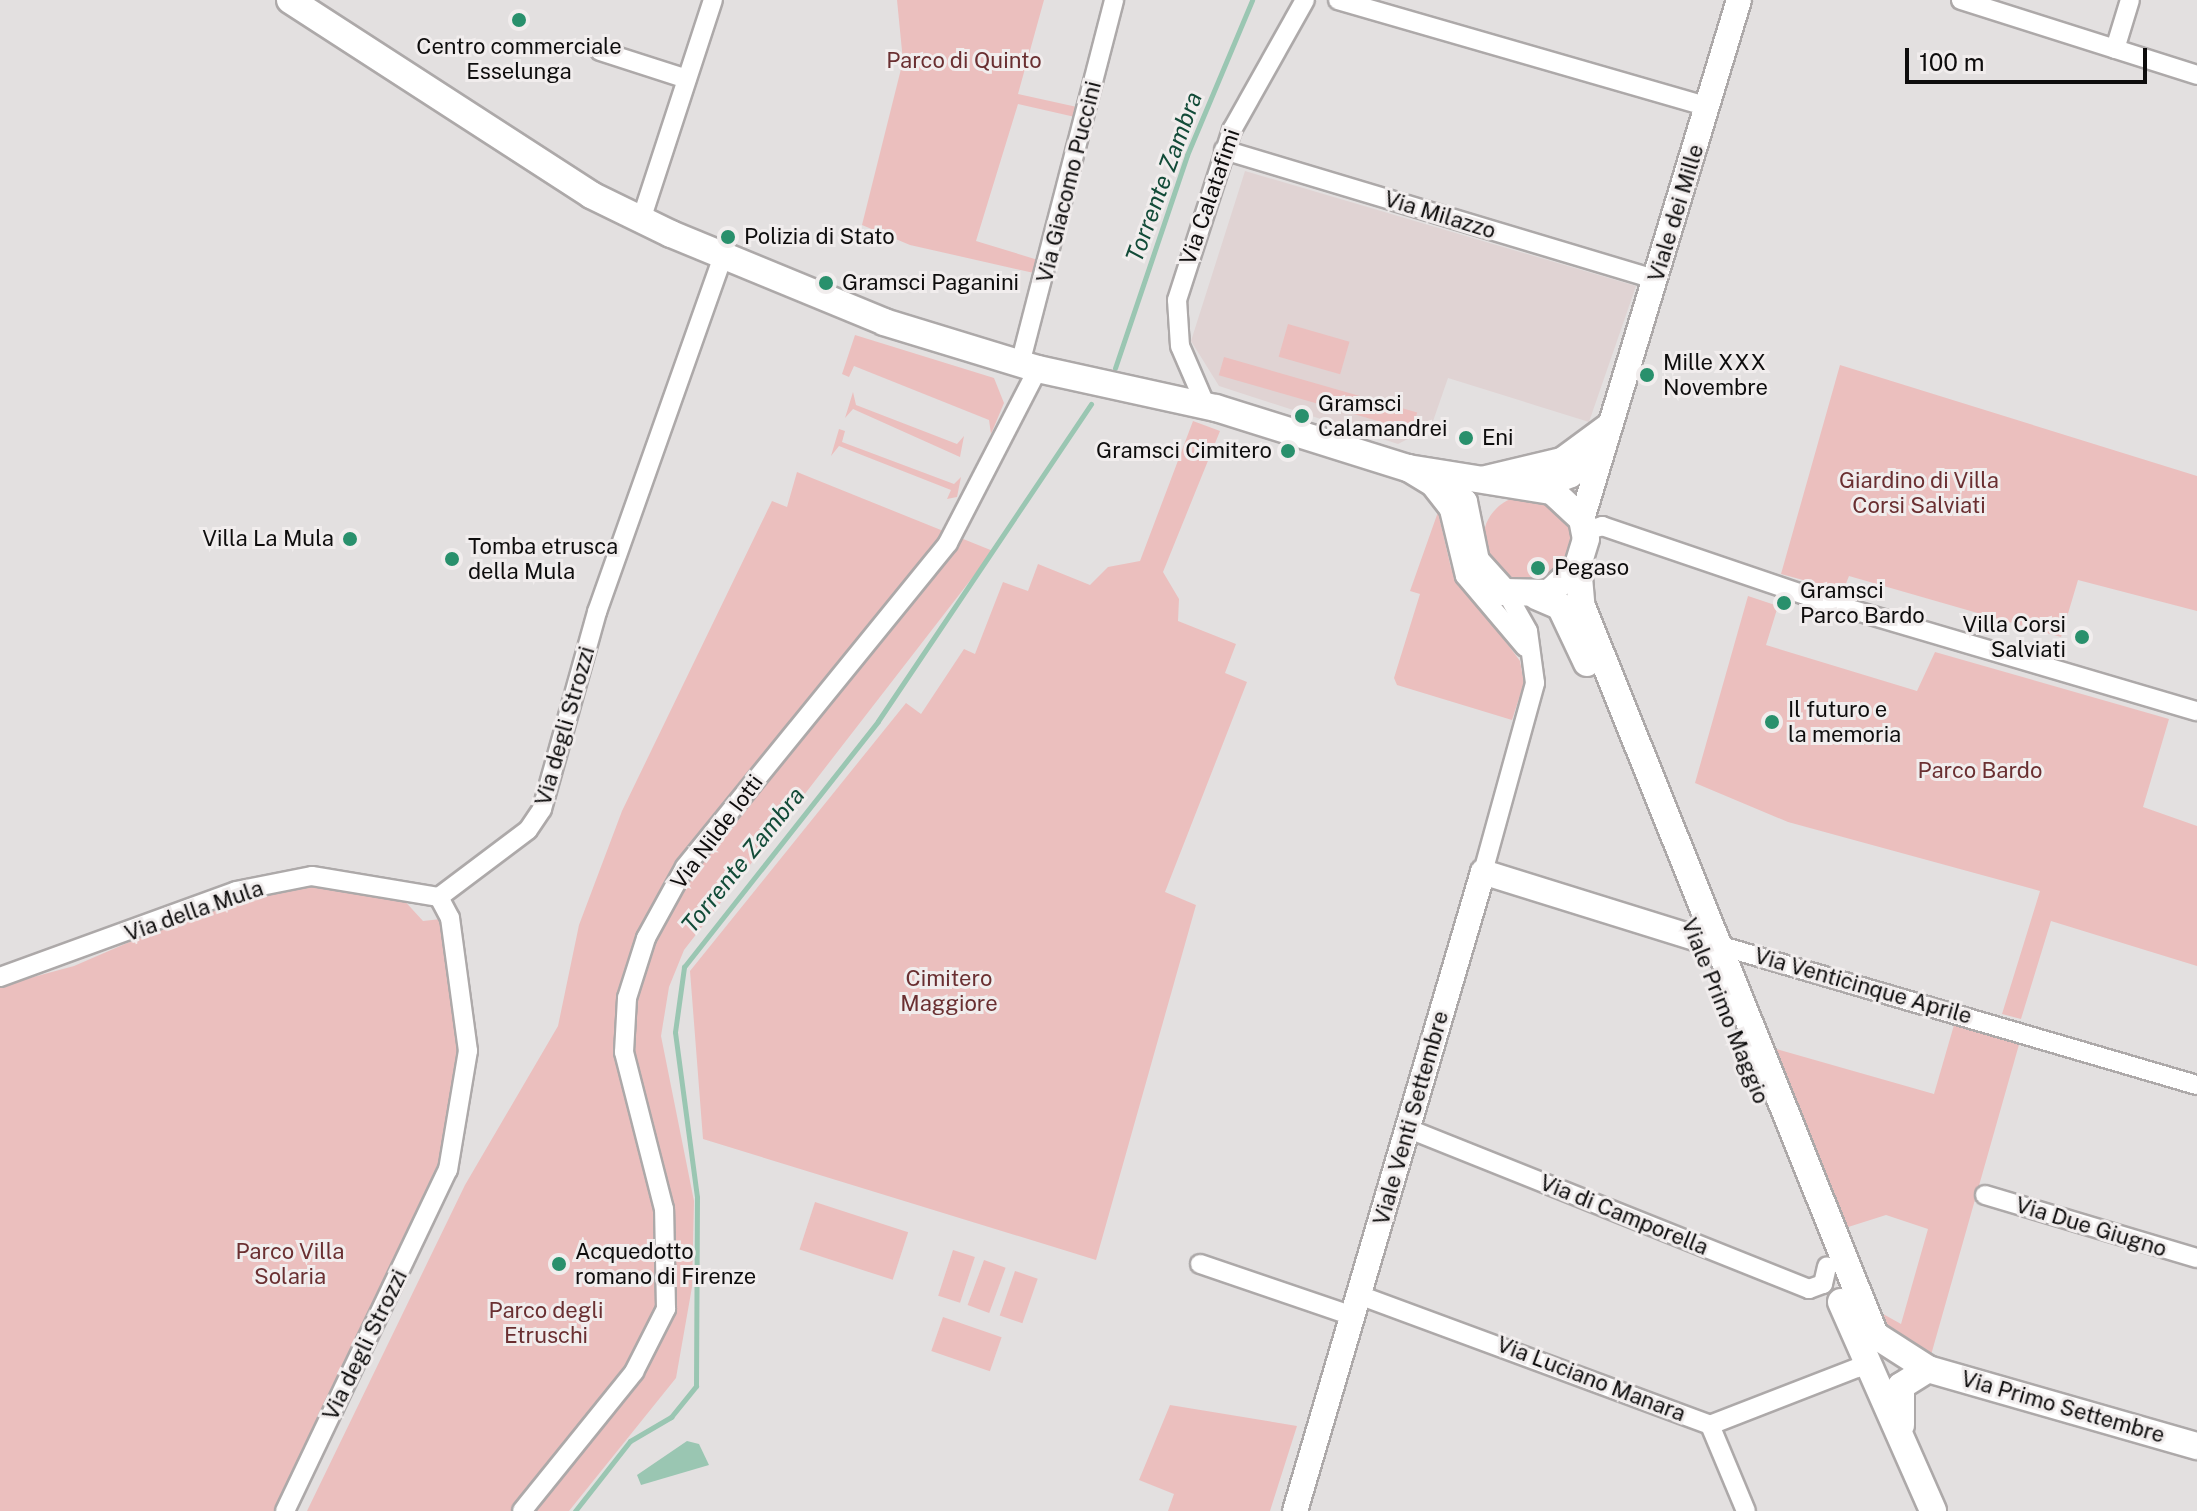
<!DOCTYPE html>
<html>
<head>
<meta charset="utf-8">
<style>
	body { margin:0 }
	#map { position:relative; width:2197px; height:1511px; overflow:hidden; background:#e3e0e0; font-family:"Public Sans",sans-serif }
	div>[style] { position:absolute }
	.built>* { inset:0; background:#e0d3d3 }
	.green>* { inset:0; background:#ebbfbe; transform-origin:0 0 }
	.round { border-radius:50% }
	.water>* { inset:0; background:#9ac6b2 }
	.stream>* { height:5px; margin:-2.5px; padding:0 2.5px; transform-origin:2.5px; border-radius:2.5px; background:#9ac6b2 }
	.roads { filter:drop-shadow(2px 0 #ada9a9) drop-shadow(-2px 0 #ada9a9) drop-shadow(0 2px #ada9a9) drop-shadow(0 -2px #ada9a9) }
	.minor>* { height:18px; margin:-9px; padding:0 9px; transform-origin:9px; border-radius:9px; background:#fff }
	.tertiary>* { height:24px; margin:-12px; padding:0 12px; transform-origin:12px; border-radius:12px; background:#fff }
	.secondary>* { height:26px; margin:-13px; padding:0 13px; transform-origin:13px; border-radius:13px; background:#fff }
	.dots>* { width:22px; height:22px; translate:-50% -50%; box-sizing:border-box; border:4px solid #f1eded; border-radius:50% }
	span { translate:-50% -50%; white-space:nowrap; text-align:center; line-height:1.15; -webkit-text-stroke:6px #f1eded; paint-order:stroke }
	.poi-label { font-size:22px; color:#0e0d0d }
	.left { translate:0 -50%; text-align:left }
	.right { translate:-100% -50%; text-align:right }
	.park-label { font-size:22px; color:#6a2f31 }
	.street-label { font-size:22px; color:#0e0d0d }
	.water-label { font-size:24px; color:#124b38; font-style:italic }
	.scale { position:absolute; left:1905px; top:48px; width:242px; height:36px; box-sizing:border-box; border:4px solid #0e0d0d; border-top:0; padding-left:10px; font-size:24px; line-height:28px; white-space:nowrap; color:#0e0d0d; -webkit-text-stroke:6px #f1eded; paint-order:stroke }
</style>
</head>
<body>
<div id="map">
	<div class="built">
		<div style="clip-path:polygon(1245px 171px,1636px 286px,1589px 422px,1448px 378px,1431px 427px,1398px 444px,1219px 386px,1191px 341px)"></div>
	</div>
	<div class="green">
		<div style="clip-path:polygon(897px 0,1044px 0,1018px 94px,1077px 107px,1075px 117px,1018px 104px,976px 241px,1038px 260px,1034px 273px,910px 245px,862px 225px,903px 61px)"></div>
		<div style="left:1288px;top:324px;width:64px;height:34px;rotate:16deg"></div>
		<div style="clip-path:polygon(855px 335px,994px 378px,1004px 403px,991px 434px,989px 420px,854px 366px,849px 377px,842px 374px)"></div>
		<div style="left:1224px;top:357px;width:201px;height:19px;rotate:16deg"></div>
		<div style="clip-path:polygon(1840px 365px,2197px 476px,2197px 611px,2078px 580px,2061px 637px,1849px 576px,1843px 591px,1781px 574px)"></div>
		<div style="clip-path:polygon(853px 392px,856px 405px,957px 444px,964px 436px,960px 457px,853px 409px,845px 418px)"></div>
		<div style="clip-path:polygon(1193px 421px,1220px 431px,1163px 572px,1179px 599px,1178px 621px,1236px 644px,1225px 673px,1247px 682px,1165px 892px,1196px 905px,1096px 1260px,703px 1139px,690px 971px,906px 703px,921px 714px,964px 649px,975px 654px,1003px 582px,1028px 591px,1038px 564px,1090px 585px,1108px 567px,1140px 561px)"></div>
		<div style="clip-path:polygon(839px 429px,845px 431px,842px 442px,954px 484px,961px 477px,957px 497px,947px 499px,951px 490px,839px 446px,831px 456px)"></div>
		<div style="clip-path:polygon(797px 472px,993px 551px,684px 950px,669px 987px,661px 1036px,694px 1201px,692px 1287px,676px 1378px,569px 1511px,307px 1511px,465px 1185px,558px 1026px,579px 925px,622px 811px,772px 501px,787px 507px)"></div>
		<div class="round" style="left:1483px;top:496px;width:88px;height:88px"></div>
		<div style="clip-path:polygon(1438px 512px,1451px 568px,1520px 661px,1524px 683px,1512px 720px,1397px 685px,1394px 678px,1420px 594px,1410px 591px)"></div>
		<div style="clip-path:polygon(1748px 596px,1778px 606px,1766px 645px,1917px 691px,1935px 652px,2169px 719px,2143px 807px,2197px 826px,2197px 966px,2051px 921px,2021px 1019px,2002px 1014px,2040px 891px,1788px 822px,1695px 783px)"></div>
		<div style="clip-path:polygon(316px 882px,401px 897px,423px 921px,450px 918px,466px 1003px,448px 1170px,285px 1511px,0 1511px,0 986px,74px 966px,238px 895px)"></div>
		<div style="clip-path:polygon(1954px 1025px,2020px 1041px,1931px 1355px,1899px 1339px,1876px 1310px,1901px 1324px,1928px 1229px,1886px 1215px,1845px 1228px,1773px 1048px,1934px 1094px)"></div>
		<div style="left:815px;top:1202px;width:98px;height:50px;rotate:18deg"></div>
		<div style="left:953px;top:1250px;width:23px;height:48px;rotate:18deg"></div>
		<div style="left:984px;top:1260px;width:23px;height:48px;rotate:20deg"></div>
		<div style="left:1015px;top:1271px;width:24px;height:47px;rotate:19deg"></div>
		<div style="left:943px;top:1317px;width:62px;height:36px;rotate:19deg"></div>
		<div style="clip-path:polygon(1170px 1405px,1297px 1426px,1270px 1511px,1168px 1511px,1174px 1494px,1139px 1480px)"></div>
	</div>
	<div class="water">
		<div style="clip-path:polygon(687px 1441px,699px 1444px,709px 1465px,641px 1485px,637px 1475px)"></div>
	</div>
	<div class="stream">
		<div style="left:1115px;top:368px;width:225px;rotate:-71.3deg"></div>
		<div style="left:1187px;top:155px;width:168px;rotate:-67.2deg"></div>
		<div style="left:575px;top:1511px;width:89px;rotate:-51.8deg"></div>
		<div style="left:630px;top:1441px;width:48px;rotate:-30.3deg"></div>
		<div style="left:671px;top:1417px;width:40px;rotate:-51deg"></div>
		<div style="left:696px;top:1386px;width:189px;rotate:-89.7deg"></div>
		<div style="left:697px;top:1197px;width:166px;rotate:-97.6deg"></div>
		<div style="left:675px;top:1032px;width:66px;rotate:-82.1deg"></div>
		<div style="left:684px;top:967px;width:313px;rotate:-51.7deg"></div>
		<div style="left:878px;top:721px;width:382px;rotate:-56.1deg"></div>
	</div>
	<div class="roads">
		<div class="minor">
			<div style="left:1338px;top:0;width:385px;rotate:16.1deg"></div>
			<div style="left:1961px;top:0;width:248px;rotate:17.6deg"></div>
			<div style="left:2115px;top:49px;width:51px;rotate:-73deg"></div>
			<div style="left:600px;top:51px;width:91px;rotate:17.8deg"></div>
			<div style="left:1224px;top:150px;width:451px;rotate:16.7deg"></div>
			<div style="left:641px;top:220px;width:231px;rotate:-71.9deg"></div>
			<div style="left:1020px;top:364px;width:376px;rotate:-75.5deg"></div>
			<div style="left:1206px;top:406px;width:65px;rotate:-113.4deg"></div>
			<div style="left:1180px;top:346px;width:46px;rotate:-93.7deg"></div>
			<div style="left:1177px;top:300px;width:179px;rotate:-72.1deg"></div>
			<div style="left:1232px;top:130px;width:149px;rotate:-60.7deg"></div>
			<div style="left:1432px;top:488px;width:28px;rotate:52deg"></div>
			<div style="left:1449px;top:510px;width:68px;rotate:76.4deg"></div>
			<div style="left:1465px;top:576px;width:93px;rotate:49.8deg"></div>
			<div style="left:1586px;top:531px;width:17px;rotate:-17deg"></div>
			<div style="left:1602px;top:526px;width:229px;rotate:18.8deg"></div>
			<div style="left:1819px;top:600px;width:394px;rotate:16.4deg"></div>
			<div style="left:1483px;top:872px;width:196px;rotate:-74.6deg"></div>
			<div style="left:1535px;top:683px;width:52px;rotate:-97.7deg"></div>
			<div style="left:1528px;top:631px;width:45px;rotate:-119.4deg"></div>
			<div style="left:439px;top:897px;width:111px;rotate:-37deg"></div>
			<div style="left:528px;top:830px;width:25px;rotate:-56deg"></div>
			<div style="left:542px;top:809px;width:205px;rotate:-74.4deg"></div>
			<div style="left:597px;top:612px;width:378px;rotate:-70.5deg"></div>
			<div style="left:1718px;top:945px;width:499px;rotate:16.3deg"></div>
			<div style="left:0;top:977px;width:251px;rotate:-20deg"></div>
			<div style="left:236px;top:891px;width:77px;rotate:-11.2deg"></div>
			<div style="left:312px;top:876px;width:129px;rotate:9.4deg"></div>
			<div style="left:1409px;top:1129px;width:431px;rotate:21.8deg"></div>
			<div style="left:1809px;top:1289px;width:15px;rotate:-20deg"></div>
			<div style="left:1823px;top:1284px;width:18px;rotate:-77deg"></div>
			<div style="left:1985px;top:1195px;width:221px;rotate:16.6deg"></div>
			<div style="left:1200px;top:1264px;width:162px;rotate:18.8deg"></div>
			<div style="left:1359px;top:1295px;width:374px;rotate:20.3deg"></div>
			<div style="left:1710px;top:1425px;width:168px;rotate:-21.2deg"></div>
			<div style="left:1710px;top:1425px;width:93px;rotate:67.3deg"></div>
			<div style="left:285px;top:1511px;width:378px;rotate:-64.5deg"></div>
			<div style="left:448px;top:1170px;width:121px;rotate:-80.5deg"></div>
			<div style="left:468px;top:1051px;width:134px;rotate:-97.7deg"></div>
			<div style="left:450px;top:918px;width:24px;rotate:-118deg"></div>
			<div style="left:522px;top:1511px;width:179px;rotate:-51.1deg"></div>
			<div style="left:634px;top:1372px;width:71px;rotate:-63.1deg"></div>
			<div style="left:666px;top:1309px;width:100px;rotate:-91.1deg"></div>
			<div style="left:664px;top:1209px;width:162px;rotate:-104.3deg"></div>
			<div style="left:624px;top:1052px;width:54px;rotate:-86.8deg"></div>
			<div style="left:627px;top:998px;width:63px;rotate:-72.4deg"></div>
			<div style="left:646px;top:938px;width:81px;rotate:-61.2deg"></div>
			<div style="left:685px;top:867px;width:417px;rotate:-50.9deg"></div>
			<div style="left:948px;top:543px;width:196px;rotate:-62.7deg"></div>
		</div>
		<div class="tertiary">
			<div style="left:1482px;top:479px;width:82px;rotate:-13.4deg"></div>
			<div style="left:1562px;top:460px;width:57px;rotate:-36.5deg"></div>
			<div style="left:1540px;top:487px;width:33px;rotate:-21deg"></div>
			<div style="left:1571px;top:475px;width:34px;rotate:-43deg"></div>
			<div style="left:1582px;top:519px;width:542px;rotate:-73.17deg"></div>
			<div style="left:1295px;top:1511px;width:666px;rotate:-73.61deg"></div>
			<div style="left:1483px;top:872px;width:246px;rotate:17.3deg"></div>
		</div>
		<div class="secondary">
			<div style="left:290px;top:0;width:359px;rotate:32.9deg"></div>
			<div style="left:591px;top:195px;width:89px;rotate:26deg"></div>
			<div style="left:671px;top:234px;width:230px;rotate:22.4deg"></div>
			<div style="left:884px;top:322px;width:161px;rotate:17deg"></div>
			<div style="left:1038px;top:369px;width:182px;rotate:12.4deg"></div>
			<div style="left:1216px;top:408px;width:201px;rotate:17.4deg"></div>
			<div style="left:1408px;top:468px;width:146px;rotate:9.1deg"></div>
			<div style="left:1552px;top:491px;width:41px;rotate:43deg"></div>
			<div style="left:1582px;top:519px;width:20px;rotate:79deg"></div>
			<div style="left:1586px;top:539px;width:28px;rotate:107deg"></div>
			<div style="left:1578px;top:566px;width:40px;rotate:137deg"></div>
			<div style="left:1549px;top:593px;width:45px;rotate:-178.7deg"></div>
			<div style="left:1504px;top:592px;width:42px;rotate:-132.1deg"></div>
			<div style="left:1476px;top:561px;width:60px;rotate:-101.5deg"></div>
			<div style="left:1464px;top:502px;width:66px;rotate:-148.7deg"></div>
			<div style="left:1578px;top:566px;width:38px;rotate:85deg"></div>
			<div style="left:1581px;top:604px;width:788px;rotate:68.09deg"></div>
			<div style="left:1875px;top:1335px;width:63px;rotate:32.7deg"></div>
			<div style="left:1928px;top:1369px;width:280px;rotate:16deg"></div>
			<div style="left:1536px;top:596px;width:26px;rotate:23deg"></div>
			<div style="left:1560px;top:606px;width:63px;rotate:64.7deg"></div>
			<div style="left:1841px;top:1302px;width:228px;rotate:66.2deg"></div>
			<div style="left:1901px;top:1425px;width:39px;rotate:-90deg"></div>
			<div style="left:1901px;top:1386px;width:32px;rotate:-32deg"></div>
		</div>
	</div>
	<div class="dots">
		<div style="left:519px;top:20px;background:#29906c"></div>
		<div style="left:728px;top:237px;background:#29906c"></div>
		<div style="left:826px;top:283px;background:#29906c"></div>
		<div style="left:1647px;top:375px;background:#29906c"></div>
		<div style="left:1302px;top:416px;background:#29906c"></div>
		<div style="left:1466px;top:438px;background:#29906c"></div>
		<div style="left:1288px;top:451px;background:#29906c"></div>
		<div style="left:350px;top:539px;background:#29906c"></div>
		<div style="left:452px;top:559px;background:#29906c"></div>
		<div style="left:1538px;top:568px;background:#29906c"></div>
		<div style="left:1784px;top:603px;background:#29906c"></div>
		<div style="left:2082px;top:637px;background:#29906c"></div>
		<div style="left:1772px;top:722px;background:#29906c"></div>
		<div style="left:559px;top:1264px;background:#29906c"></div>
	</div>
	<div class="poi-label">
		<span style="left:519px;top:59px">Centro commerciale<br>Esselunga</span>
		<span class="left" style="left:744px;top:237px">Polizia di Stato</span>
		<span class="left" style="left:842px;top:283px">Gramsci Paganini</span>
		<span class="left" style="left:1663px;top:375px">Mille XXX<br>Novembre</span>
		<span class="left" style="left:1318px;top:416px">Gramsci<br>Calamandrei</span>
		<span class="left" style="left:1482px;top:438px">Eni</span>
		<span class="right" style="left:1272px;top:451px">Gramsci Cimitero</span>
		<span class="right" style="left:334px;top:539px">Villa La Mula</span>
		<span class="left" style="left:468px;top:559px">Tomba etrusca<br>della Mula</span>
		<span class="left" style="left:1554px;top:568px">Pegaso</span>
		<span class="left" style="left:1800px;top:603px">Gramsci<br>Parco Bardo</span>
		<span class="right" style="left:2066px;top:637px">Villa Corsi<br>Salviati</span>
		<span class="left" style="left:1788px;top:722px">Il futuro e<br>la memoria</span>
		<span class="left" style="left:575px;top:1264px">Acquedotto<br>romano di Firenze</span>
	</div>
	<div class="park-label">
		<span style="left:964px;top:61px">Parco di Quinto</span>
		<span style="left:1919px;top:493px">Giardino di Villa<br>Corsi Salviati</span>
		<span style="left:1980px;top:771px">Parco Bardo</span>
		<span style="left:949px;top:991px">Cimitero<br>Maggiore</span>
		<span style="left:290px;top:1264px">Parco Villa<br>Solaria</span>
		<span style="left:546px;top:1323px">Parco degli<br>Etruschi</span>
	</div>
	<div class="street-label">
		<span style="left:1069px;top:182px;rotate:-76deg">Via Giacomo Puccini</span>
		<span style="left:1210px;top:197px;rotate:-71deg">Via Calatafimi</span>
		<span style="left:1676px;top:213px;rotate:-73deg">Viale dei Mille</span>
		<span style="left:1440px;top:215px;rotate:17deg">Via Milazzo</span>
		<span style="left:565px;top:726px;rotate:-74deg">Via degli Strozzi</span>
		<span style="left:717px;top:832px;rotate:-53deg">Via Nilde Iotti</span>
		<span style="left:194px;top:911px;rotate:-19deg">Via della Mula</span>
		<span style="left:1863px;top:986px;rotate:16deg">Via Venticinque Aprile</span>
		<span style="left:1725px;top:1011px;rotate:68deg">Viale Primo Maggio</span>
		<span style="left:1411px;top:1118px;rotate:-74deg">Viale Venti Settembre</span>
		<span style="left:1624px;top:1215px;rotate:22deg">Via di Camporella</span>
		<span style="left:2091px;top:1227px;rotate:17deg">Via Due Giugno</span>
		<span style="left:365px;top:1345px;rotate:-64deg">Via degli Strozzi</span>
		<span style="left:1591px;top:1379px;rotate:21deg">Via Luciano Manara</span>
		<span style="left:2063px;top:1407px;rotate:16deg">Via Primo Settembre</span>
	</div>
	<div class="water-label">
		<span style="left:1164px;top:177px;rotate:-70deg">Torrente Zambra</span>
		<span style="left:743px;top:860px;rotate:-51deg">Torrente Zambra</span>
	</div>
	<div class="scale">100 m</div>
</div>
</body>
</html>
